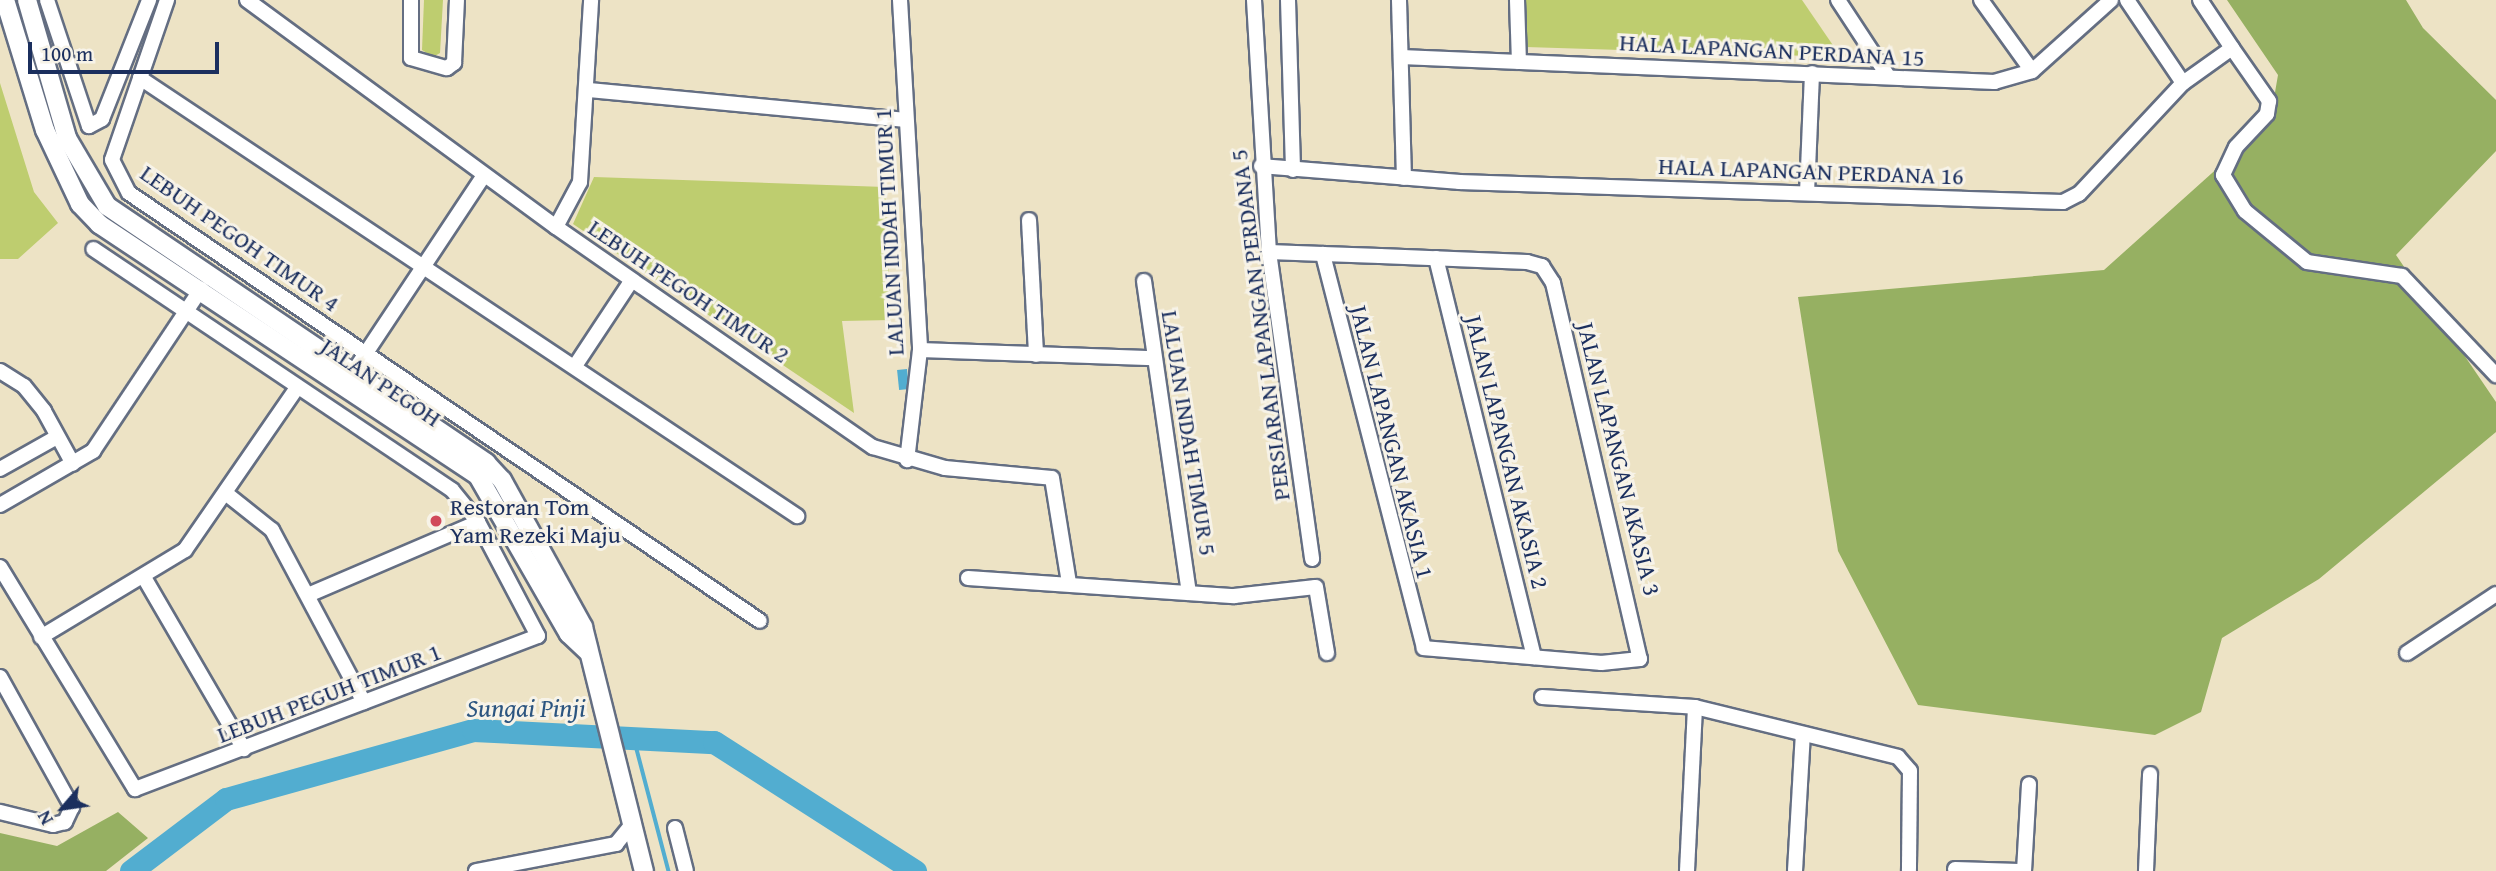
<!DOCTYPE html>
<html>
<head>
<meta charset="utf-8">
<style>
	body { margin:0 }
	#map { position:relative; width:2496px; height:871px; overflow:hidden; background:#ede3c5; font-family:"Gentium Book Plus",serif }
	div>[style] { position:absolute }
	.green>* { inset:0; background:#becd6f }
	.forest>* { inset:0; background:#96b062 }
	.water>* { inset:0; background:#52add0; transform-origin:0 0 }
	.stream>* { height:3.5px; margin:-1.75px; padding:0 1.75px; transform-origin:1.75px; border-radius:1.75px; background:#52add0 }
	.river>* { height:23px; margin:-11.5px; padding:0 11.5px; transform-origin:11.5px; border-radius:11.5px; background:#52add0 }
	.roads { filter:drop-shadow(2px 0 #646e82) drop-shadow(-2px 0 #646e82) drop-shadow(0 2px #646e82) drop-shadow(0 -2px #646e82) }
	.minor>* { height:14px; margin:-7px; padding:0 7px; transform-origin:7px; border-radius:7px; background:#fff }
	.tertiary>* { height:18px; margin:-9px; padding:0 9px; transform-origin:9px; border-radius:9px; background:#fff }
	.dots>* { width:19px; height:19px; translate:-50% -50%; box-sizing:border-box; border:4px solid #f7f3e8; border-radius:50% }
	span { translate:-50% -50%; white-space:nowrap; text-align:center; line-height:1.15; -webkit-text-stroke:6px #f7f3e8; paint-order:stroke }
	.street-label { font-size:24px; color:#1b2f5e }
	.poi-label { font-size:24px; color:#1b2f5e }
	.left { translate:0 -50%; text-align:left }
	.water-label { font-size:26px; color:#2c5580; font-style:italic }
	.north { position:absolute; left:28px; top:773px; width:70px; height:70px; -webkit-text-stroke:5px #f7f3e8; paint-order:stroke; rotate:241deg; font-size:19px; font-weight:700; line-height:28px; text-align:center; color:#1b2f5e }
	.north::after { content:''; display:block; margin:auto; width:24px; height:32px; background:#1b2f5e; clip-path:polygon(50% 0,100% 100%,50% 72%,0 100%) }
	.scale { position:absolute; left:28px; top:42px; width:191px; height:32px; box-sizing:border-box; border:4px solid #1b2f5e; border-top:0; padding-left:9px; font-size:21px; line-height:24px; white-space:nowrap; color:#1b2f5e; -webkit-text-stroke:5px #f7f3e8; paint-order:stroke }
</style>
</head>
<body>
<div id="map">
	<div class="green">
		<div style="clip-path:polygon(424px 0,443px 0,440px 53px,433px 57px,422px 50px)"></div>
		<div style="clip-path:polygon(1524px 0,1802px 0,1841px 57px,1526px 47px)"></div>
		<div style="clip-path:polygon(0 83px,34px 192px,58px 223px,18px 259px,0 259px)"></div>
		<div style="clip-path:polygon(594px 177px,885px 187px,891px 320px,842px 321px,854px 413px,573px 224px)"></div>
	</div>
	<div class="forest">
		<div style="clip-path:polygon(2227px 0,2406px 0,2423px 28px,2496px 100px,2496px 151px,2396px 255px,2496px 402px,2496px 432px,2319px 579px,2222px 638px,2201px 712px,2155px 735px,1918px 705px,1838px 551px,1798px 297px,2104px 270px,2270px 121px,2278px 75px)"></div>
		<div style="clip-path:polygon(118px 812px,148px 838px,106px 871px,0 871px,0 833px,57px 846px)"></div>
	</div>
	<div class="water">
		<div style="left:907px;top:369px;width:20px;height:10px;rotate:84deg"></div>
	</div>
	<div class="stream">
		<div style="left:634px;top:738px;width:138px;rotate:75.3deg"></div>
	</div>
	<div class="river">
		<div style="left:131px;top:871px;width:119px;rotate:-37.2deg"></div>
		<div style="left:226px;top:799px;width:256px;rotate:-15.6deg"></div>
		<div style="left:473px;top:730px;width:241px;rotate:2.9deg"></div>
		<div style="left:714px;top:742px;width:239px;rotate:32.7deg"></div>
	</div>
	<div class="roads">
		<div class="minor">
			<div style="left:47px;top:0;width:133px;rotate:71.6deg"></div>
			<div style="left:89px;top:126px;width:15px;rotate:-28deg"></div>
			<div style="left:102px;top:119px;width:128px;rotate:-68.4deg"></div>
			<div style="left:167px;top:0;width:169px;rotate:109deg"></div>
			<div style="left:112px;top:160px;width:37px;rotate:63deg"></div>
			<div style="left:129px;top:193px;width:762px;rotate:34.15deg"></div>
			<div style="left:247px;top:0;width:383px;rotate:36.3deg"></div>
			<div style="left:556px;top:227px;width:386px;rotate:34.8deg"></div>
			<div style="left:873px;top:447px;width:75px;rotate:16.3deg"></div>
			<div style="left:945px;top:468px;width:107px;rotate:5.3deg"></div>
			<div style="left:1052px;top:478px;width:106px;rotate:80.8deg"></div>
			<div style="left:411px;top:0;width:58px;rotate:90deg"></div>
			<div style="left:411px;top:58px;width:37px;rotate:16deg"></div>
			<div style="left:447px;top:68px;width:9px;rotate:-36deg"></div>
			<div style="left:454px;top:63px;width:63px;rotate:-87.3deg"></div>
			<div style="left:900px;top:0;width:351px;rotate:86.7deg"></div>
			<div style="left:920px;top:350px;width:111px;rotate:96.7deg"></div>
			<div style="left:1254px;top:0;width:252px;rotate:86.6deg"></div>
			<div style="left:1269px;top:252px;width:310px;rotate:82deg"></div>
			<div style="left:1288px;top:0;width:170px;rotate:88.3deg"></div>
			<div style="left:1399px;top:0;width:178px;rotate:88.4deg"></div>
			<div style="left:1517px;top:0;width:62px;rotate:88.2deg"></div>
			<div style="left:1838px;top:0;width:91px;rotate:56.7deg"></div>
			<div style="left:1981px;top:0;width:87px;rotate:54.3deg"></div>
			<div style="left:2127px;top:0;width:100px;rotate:56deg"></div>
			<div style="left:2200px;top:0;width:58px;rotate:56.3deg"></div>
			<div style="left:1401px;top:57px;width:594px;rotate:2.41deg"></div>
			<div style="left:1994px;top:82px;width:40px;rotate:-16deg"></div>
			<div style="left:2032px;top:71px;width:106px;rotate:-41.9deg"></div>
			<div style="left:140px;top:78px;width:790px;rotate:33.69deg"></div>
			<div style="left:588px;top:90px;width:318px;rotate:5.4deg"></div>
			<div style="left:1261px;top:166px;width:199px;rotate:4.6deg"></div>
			<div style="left:1459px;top:182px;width:604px;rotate:1.9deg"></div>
			<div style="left:2063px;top:202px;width:18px;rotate:-27deg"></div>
			<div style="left:2079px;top:194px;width:152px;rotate:-46.9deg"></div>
			<div style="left:2183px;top:83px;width:60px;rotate:-35.5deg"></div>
			<div style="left:2232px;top:48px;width:65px;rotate:55.1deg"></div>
			<div style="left:2269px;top:101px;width:13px;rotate:99deg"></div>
			<div style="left:2267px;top:114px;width:45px;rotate:133.2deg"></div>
			<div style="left:2236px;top:147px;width:31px;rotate:115deg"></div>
			<div style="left:2223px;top:175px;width:42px;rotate:58.6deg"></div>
			<div style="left:2245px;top:211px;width:80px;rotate:39.4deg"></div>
			<div style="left:2307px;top:262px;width:96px;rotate:8.4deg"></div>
			<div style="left:2402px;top:276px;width:137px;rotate:46.5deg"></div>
			<div style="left:1807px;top:193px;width:120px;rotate:-87.6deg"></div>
			<div style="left:1029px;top:220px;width:135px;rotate:87deg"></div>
			<div style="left:556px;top:227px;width:51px;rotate:-61.9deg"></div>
			<div style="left:580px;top:182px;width:182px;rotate:-86.5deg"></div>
			<div style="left:1269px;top:252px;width:54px;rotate:2.1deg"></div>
			<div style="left:1323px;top:254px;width:57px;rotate:2deg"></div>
			<div style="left:1380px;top:256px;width:147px;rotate:2.3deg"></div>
			<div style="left:1527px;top:262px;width:16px;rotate:15deg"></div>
			<div style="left:1542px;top:266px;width:20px;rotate:57deg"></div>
			<div style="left:1553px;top:283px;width:386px;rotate:77deg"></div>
			<div style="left:1640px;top:659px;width:39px;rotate:174deg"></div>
			<div style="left:1601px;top:663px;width:178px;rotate:-175.2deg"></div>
			<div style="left:1424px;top:648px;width:407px;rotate:-104.4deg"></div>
			<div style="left:1436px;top:258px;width:411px;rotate:76.2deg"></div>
			<div style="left:1144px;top:281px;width:315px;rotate:81.8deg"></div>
			<div style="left:920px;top:350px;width:234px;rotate:2deg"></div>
			<div style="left:575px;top:366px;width:103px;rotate:-56.5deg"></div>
			<div style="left:0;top:371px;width:28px;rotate:32deg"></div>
			<div style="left:24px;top:386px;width:32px;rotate:51deg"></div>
			<div style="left:44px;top:411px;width:60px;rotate:61.3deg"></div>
			<div style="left:352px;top:374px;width:239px;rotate:-56.4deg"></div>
			<div style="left:0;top:469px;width:65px;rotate:-29.3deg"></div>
			<div style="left:228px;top:495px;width:56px;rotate:38.5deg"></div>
			<div style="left:272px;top:530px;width:195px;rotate:61.9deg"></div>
			<div style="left:0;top:505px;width:108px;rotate:-30.1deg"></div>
			<div style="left:93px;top:451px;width:195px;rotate:-56.3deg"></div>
			<div style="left:0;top:567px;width:260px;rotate:58.7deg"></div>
			<div style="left:135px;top:789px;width:431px;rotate:-20.8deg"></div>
			<div style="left:538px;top:636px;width:129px;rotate:-117.8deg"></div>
			<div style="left:478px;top:522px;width:41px;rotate:-129.1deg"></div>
			<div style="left:452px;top:490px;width:432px;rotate:-146.1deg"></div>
			<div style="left:968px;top:578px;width:267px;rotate:3.9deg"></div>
			<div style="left:1234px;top:596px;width:82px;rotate:-6.3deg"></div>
			<div style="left:1316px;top:587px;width:67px;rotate:80.5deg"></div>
			<div style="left:145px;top:579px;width:197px;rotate:59.8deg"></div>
			<div style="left:308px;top:595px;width:185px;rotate:-23.2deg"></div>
			<div style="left:41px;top:637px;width:168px;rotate:-31.1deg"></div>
			<div style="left:185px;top:550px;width:196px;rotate:-55.4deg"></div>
			<div style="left:2407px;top:653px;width:107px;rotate:-33.5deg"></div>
			<div style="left:0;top:677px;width:149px;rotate:61deg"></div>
			<div style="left:72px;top:807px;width:17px;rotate:115deg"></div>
			<div style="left:65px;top:822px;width:12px;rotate:166deg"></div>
			<div style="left:53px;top:825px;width:55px;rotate:-166.2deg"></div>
			<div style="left:1542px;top:697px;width:153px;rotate:3.7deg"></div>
			<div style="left:1695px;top:707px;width:209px;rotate:13.8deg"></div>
			<div style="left:1898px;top:757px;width:18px;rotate:49deg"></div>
			<div style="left:1910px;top:771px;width:100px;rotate:90.6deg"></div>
			<div style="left:675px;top:828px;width:44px;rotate:75.7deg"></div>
			<div style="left:1955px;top:869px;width:64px;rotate:1.8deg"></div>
			<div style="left:476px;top:871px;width:143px;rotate:-10.9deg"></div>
			<div style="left:616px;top:844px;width:26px;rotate:-51deg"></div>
			<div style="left:1687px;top:871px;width:164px;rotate:-87.2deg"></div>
			<div style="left:1795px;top:871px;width:137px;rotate:-86.7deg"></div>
			<div style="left:2024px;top:871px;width:87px;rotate:-86.7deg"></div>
			<div style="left:2146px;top:871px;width:97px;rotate:-87.6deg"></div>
		</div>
		<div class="tertiary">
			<div style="left:5px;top:0;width:136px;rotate:72.9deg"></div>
			<div style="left:45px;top:130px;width:82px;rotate:64.7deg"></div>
			<div style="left:80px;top:204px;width:28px;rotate:46deg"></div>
			<div style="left:99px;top:224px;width:455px;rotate:33.6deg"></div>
			<div style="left:478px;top:476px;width:182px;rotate:60.1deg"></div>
			<div style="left:569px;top:634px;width:25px;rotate:43deg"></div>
			<div style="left:27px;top:0;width:144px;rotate:73.8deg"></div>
			<div style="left:67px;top:138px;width:79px;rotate:59.5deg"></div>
			<div style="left:107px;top:206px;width:458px;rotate:34.1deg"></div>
			<div style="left:486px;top:463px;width:23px;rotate:47deg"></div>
			<div style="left:502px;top:480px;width:168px;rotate:61.1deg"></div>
			<div style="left:583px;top:627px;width:252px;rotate:76deg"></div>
		</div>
	</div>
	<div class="dots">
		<div style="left:436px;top:521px;background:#d1495b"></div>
	</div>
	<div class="street-label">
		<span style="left:1772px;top:50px;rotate:3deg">HALA LAPANGAN PERDANA 15</span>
		<span style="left:1811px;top:171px;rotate:2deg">HALA LAPANGAN PERDANA 16</span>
		<span style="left:889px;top:232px;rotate:-93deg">LALUAN INDAH TIMUR 1</span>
		<span style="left:240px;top:238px;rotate:35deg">LEBUH PEGOH TIMUR 4</span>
		<span style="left:689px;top:291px;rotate:34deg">LEBUH PEGOH TIMUR 2</span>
		<span style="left:1260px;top:325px;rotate:-97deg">PERSIARAN LAPANGAN PERDANA 5</span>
		<span style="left:381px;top:382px;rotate:34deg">JALAN PEGOH</span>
		<span style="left:1189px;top:433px;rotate:81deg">LALUAN INDAH TIMUR 5</span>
		<span style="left:1392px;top:442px;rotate:76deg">JALAN LAPANGAN AKASIA 1</span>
		<span style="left:1507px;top:452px;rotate:76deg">JALAN LAPANGAN AKASIA 2</span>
		<span style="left:1619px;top:459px;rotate:76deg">JALAN LAPANGAN AKASIA 3</span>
		<span style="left:329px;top:693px;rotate:-21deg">LEBUH PEGUH TIMUR 1</span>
	</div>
	<div class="poi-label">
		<span class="left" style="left:450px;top:521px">Restoran Tom<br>Yam Rezeki Maju</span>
	</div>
	<div class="water-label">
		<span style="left:526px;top:708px">Sungai Pinji</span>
	</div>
	<div class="north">N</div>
	<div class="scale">100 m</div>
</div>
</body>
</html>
